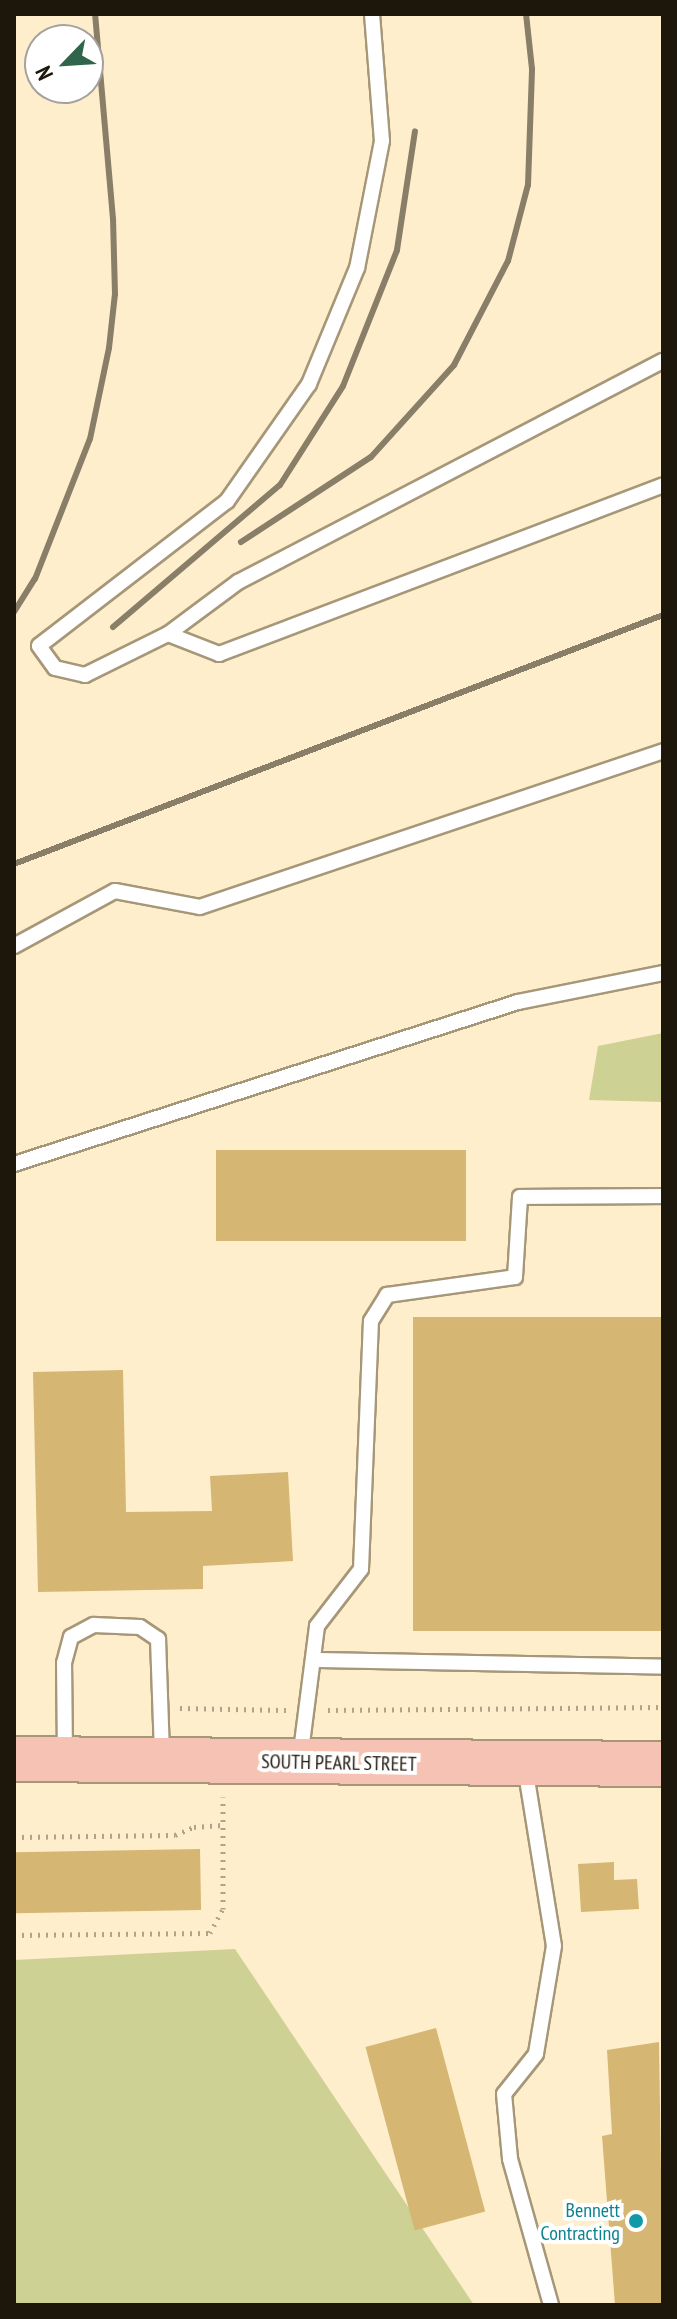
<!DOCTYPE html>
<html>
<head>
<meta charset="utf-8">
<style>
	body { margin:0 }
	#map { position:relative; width:677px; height:2319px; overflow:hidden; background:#feeecc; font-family:"PT Sans Narrow",sans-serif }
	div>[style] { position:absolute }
	.green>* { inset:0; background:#ced194 }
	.building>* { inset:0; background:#d5b673; transform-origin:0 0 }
	.path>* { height:5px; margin-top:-2.5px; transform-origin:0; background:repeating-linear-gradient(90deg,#b0a389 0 2px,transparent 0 8px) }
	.roads { filter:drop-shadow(2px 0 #a69778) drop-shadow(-2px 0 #a69778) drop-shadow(0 2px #a69778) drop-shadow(0 -2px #a69778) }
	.lane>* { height:14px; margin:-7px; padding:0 7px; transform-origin:7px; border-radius:7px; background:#fff }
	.primary>* { height:44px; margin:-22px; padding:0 22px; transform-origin:22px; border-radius:22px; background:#f6c2b3 }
	.rail>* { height:6px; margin:-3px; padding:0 3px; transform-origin:3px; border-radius:3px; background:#897e68 }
	.dots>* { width:22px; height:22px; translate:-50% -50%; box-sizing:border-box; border:4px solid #fff; border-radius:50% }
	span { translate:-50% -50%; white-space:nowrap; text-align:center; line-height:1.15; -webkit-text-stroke:8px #fff; paint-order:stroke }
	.street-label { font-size:20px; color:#1d170b }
	.culture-label { font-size:20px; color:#0d838f }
	.right { translate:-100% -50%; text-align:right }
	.frame { position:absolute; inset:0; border:16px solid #1d170b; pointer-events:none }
	.north { position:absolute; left:24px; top:24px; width:80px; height:80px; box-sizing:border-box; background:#fff; border:2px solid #a5a29d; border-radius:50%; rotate:245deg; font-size:22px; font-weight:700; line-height:32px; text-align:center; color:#1d170b }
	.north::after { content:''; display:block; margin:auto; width:28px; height:36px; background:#30654b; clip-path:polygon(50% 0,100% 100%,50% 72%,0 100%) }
</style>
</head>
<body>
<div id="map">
	<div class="green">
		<div style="clip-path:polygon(663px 1033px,663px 1102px,589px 1100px,598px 1046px)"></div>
		<div style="clip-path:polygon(235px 1949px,474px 2305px,14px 2305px,14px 1960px)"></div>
	</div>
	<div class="building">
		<div style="left:216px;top:1150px;width:250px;height:91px"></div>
		<div style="left:413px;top:1317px;width:250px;height:314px"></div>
		<div style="clip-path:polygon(123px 1370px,126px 1512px,212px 1511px,210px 1476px,288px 1472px,293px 1561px,203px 1566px,203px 1589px,38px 1592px,33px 1372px)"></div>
		<div style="left:200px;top:1849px;width:61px;height:186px;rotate:89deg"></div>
		<div style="clip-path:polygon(614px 1862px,614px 1880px,637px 1879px,639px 1909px,581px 1912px,578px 1864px)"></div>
		<div style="left:436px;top:2028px;width:190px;height:73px;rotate:75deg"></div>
		<div style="clip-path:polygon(659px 2042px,663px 2305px,615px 2305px,602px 2136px,612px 2134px,607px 2050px)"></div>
	</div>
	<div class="path">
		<div style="left:180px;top:1708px;width:106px;rotate:1.1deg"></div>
		<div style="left:328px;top:1710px;width:335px;rotate:-0.5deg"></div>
		<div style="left:14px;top:1837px;width:161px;rotate:-0.7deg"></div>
		<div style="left:175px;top:1835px;width:21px;rotate:-23deg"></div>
		<div style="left:194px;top:1827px;width:29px;rotate:-4deg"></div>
		<div style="left:14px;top:1935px;width:196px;rotate:-0.6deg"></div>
		<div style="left:210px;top:1933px;width:27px;rotate:-62deg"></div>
		<div style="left:223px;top:1909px;width:112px;rotate:-90deg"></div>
	</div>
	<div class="roads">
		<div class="lane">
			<div style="left:372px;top:14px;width:127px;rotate:85.5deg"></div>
			<div style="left:382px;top:141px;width:129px;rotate:101.1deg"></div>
			<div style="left:357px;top:268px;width:126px;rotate:112.5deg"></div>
			<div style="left:309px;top:384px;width:143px;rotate:125deg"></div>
			<div style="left:227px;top:501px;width:237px;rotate:142.4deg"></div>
			<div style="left:39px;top:646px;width:27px;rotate:54deg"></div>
			<div style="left:55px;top:668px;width:31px;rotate:13deg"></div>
			<div style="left:85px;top:675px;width:93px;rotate:-26.3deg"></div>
			<div style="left:168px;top:634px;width:55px;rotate:21.4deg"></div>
			<div style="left:219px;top:654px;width:475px;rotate:-20.8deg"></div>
			<div style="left:168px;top:634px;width:87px;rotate:-36.6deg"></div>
			<div style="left:238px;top:582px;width:479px;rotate:-27.5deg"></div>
			<div style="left:14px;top:946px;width:115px;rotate:-28.6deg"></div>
			<div style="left:115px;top:891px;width:86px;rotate:10.7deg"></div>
			<div style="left:200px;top:907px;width:489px;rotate:-18.6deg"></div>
			<div style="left:14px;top:1164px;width:529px;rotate:-17.82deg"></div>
			<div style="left:518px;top:1002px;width:148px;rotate:-11.3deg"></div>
			<div style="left:313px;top:1660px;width:350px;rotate:1.1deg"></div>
			<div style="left:65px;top:1755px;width:92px;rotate:-90.6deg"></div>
			<div style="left:64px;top:1663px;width:27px;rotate:-75deg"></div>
			<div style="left:71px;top:1637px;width:26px;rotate:-28deg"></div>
			<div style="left:94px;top:1625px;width:46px;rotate:2.5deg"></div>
			<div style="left:140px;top:1627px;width:22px;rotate:34deg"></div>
			<div style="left:158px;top:1639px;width:117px;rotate:88deg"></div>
			<div style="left:300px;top:1759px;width:134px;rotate:-82.7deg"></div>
			<div style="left:317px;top:1626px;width:72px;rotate:-52.3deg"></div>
			<div style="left:361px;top:1569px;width:248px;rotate:-87.7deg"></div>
			<div style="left:371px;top:1321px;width:31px;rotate:-58deg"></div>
			<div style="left:387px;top:1295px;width:129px;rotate:-8deg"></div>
			<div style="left:515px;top:1277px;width:80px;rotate:-86.4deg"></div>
			<div style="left:520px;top:1197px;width:143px;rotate:-0.4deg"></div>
			<div style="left:525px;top:1767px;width:181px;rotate:80.8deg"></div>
			<div style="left:554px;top:1946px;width:109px;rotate:99.5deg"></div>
			<div style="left:536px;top:2054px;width:51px;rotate:128.7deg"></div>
			<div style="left:504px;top:2094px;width:65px;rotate:84.7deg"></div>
			<div style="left:510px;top:2159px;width:152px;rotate:74.3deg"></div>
		</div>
		<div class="primary">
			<div style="left:14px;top:1759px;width:649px;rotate:0.44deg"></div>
		</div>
	</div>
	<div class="rail">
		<div style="left:241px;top:542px;width:155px;rotate:-33.2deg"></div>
		<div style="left:371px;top:457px;width:124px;rotate:-47.9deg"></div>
		<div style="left:454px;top:365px;width:117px;rotate:-62.6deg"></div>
		<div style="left:508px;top:261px;width:79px;rotate:-75.3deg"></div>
		<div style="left:528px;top:185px;width:116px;rotate:-88deg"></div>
		<div style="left:532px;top:69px;width:55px;rotate:-96.2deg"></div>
		<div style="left:14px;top:612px;width:39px;rotate:-58deg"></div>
		<div style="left:35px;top:579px;width:150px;rotate:-68.6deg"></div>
		<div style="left:90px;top:439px;width:93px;rotate:-78.2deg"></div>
		<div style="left:109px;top:348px;width:54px;rotate:-83.7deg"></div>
		<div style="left:115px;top:294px;width:75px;rotate:-91.5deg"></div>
		<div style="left:113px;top:219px;width:206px;rotate:-95deg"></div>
		<div style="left:113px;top:627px;width:219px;rotate:-40.4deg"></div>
		<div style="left:280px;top:485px;width:117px;rotate:-57.5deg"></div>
		<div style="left:343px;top:386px;width:146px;rotate:-68.3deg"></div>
		<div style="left:397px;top:250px;width:120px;rotate:-81.4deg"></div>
		<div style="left:14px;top:864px;width:695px;rotate:-20.99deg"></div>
	</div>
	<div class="dots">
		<div style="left:636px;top:2221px;background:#0f9aa8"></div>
	</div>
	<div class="street-label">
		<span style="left:339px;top:1763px;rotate:1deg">SOUTH PEARL STREET</span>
	</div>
	<div class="culture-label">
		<span class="right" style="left:620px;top:2222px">Bennett<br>Contracting</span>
	</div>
	<div class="frame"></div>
	<div class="north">N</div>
</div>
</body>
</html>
